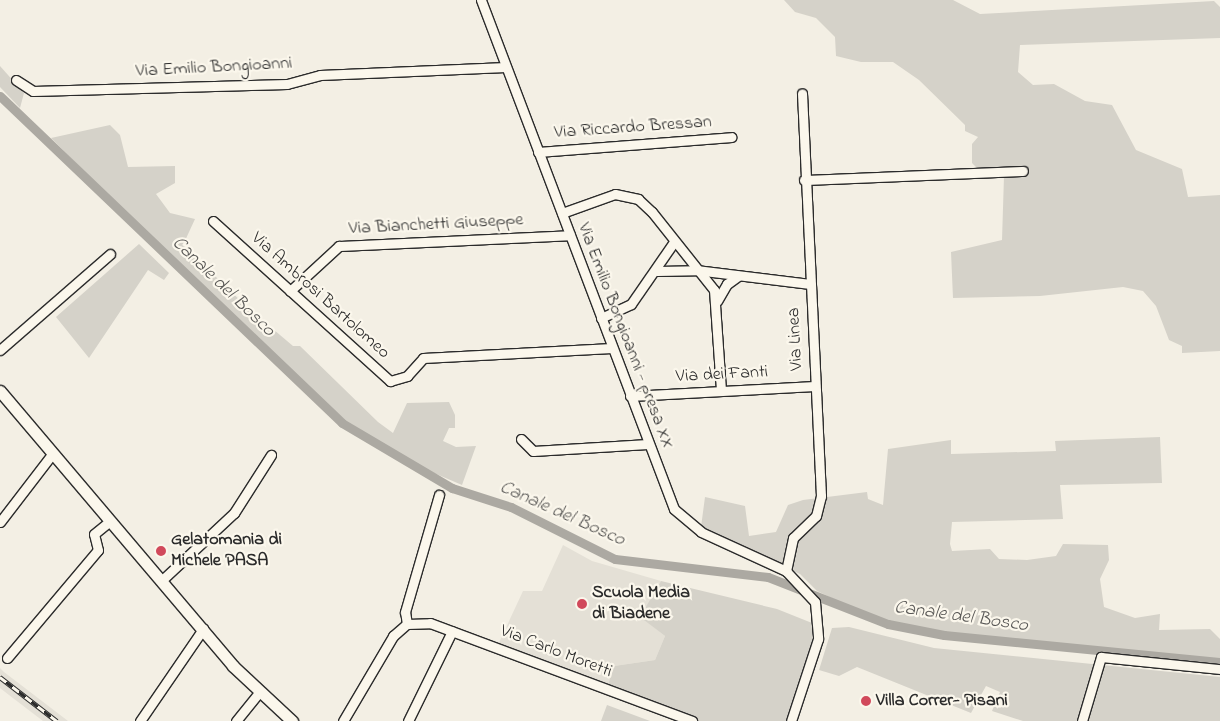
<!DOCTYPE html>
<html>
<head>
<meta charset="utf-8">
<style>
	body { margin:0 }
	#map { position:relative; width:1220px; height:721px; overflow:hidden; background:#f3efe4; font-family:"Indie Flower",sans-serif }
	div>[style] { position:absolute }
	.built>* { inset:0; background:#e4e0d6 }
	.green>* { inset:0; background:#d5d2c9 }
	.canal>* { height:9px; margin:-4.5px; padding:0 4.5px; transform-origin:4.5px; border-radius:4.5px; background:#aca9a2 }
	.roads { filter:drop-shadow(1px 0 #2b2b2b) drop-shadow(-1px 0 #2b2b2b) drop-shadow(0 1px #2b2b2b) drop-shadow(0 -1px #2b2b2b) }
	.minor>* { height:9px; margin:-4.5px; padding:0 4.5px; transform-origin:4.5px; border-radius:4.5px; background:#fbf7ec }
	.major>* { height:11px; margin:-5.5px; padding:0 5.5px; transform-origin:5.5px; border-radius:5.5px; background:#fbf7ec }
	.rail>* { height:4.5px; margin-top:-2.25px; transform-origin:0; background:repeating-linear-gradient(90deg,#fbf7ec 0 8px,#2b2b2b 0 16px); box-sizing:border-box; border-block:1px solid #2b2b2b }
	.dots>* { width:14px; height:14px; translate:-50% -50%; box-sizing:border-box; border:2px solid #fbf7ec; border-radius:50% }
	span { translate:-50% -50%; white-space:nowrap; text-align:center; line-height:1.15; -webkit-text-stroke:4.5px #fbf7ec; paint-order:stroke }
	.street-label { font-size:18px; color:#2b2b2b }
	.poi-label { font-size:18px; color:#2b2b2b; font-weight:700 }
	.left { translate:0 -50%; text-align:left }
	.water-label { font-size:19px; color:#585755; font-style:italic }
</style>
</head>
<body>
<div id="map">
	<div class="built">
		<div style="clip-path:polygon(563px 545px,592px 561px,661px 581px,641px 617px,665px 636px,655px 660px,614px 666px,607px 688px,497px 647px,523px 591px,542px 591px)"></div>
		<div style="clip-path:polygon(0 668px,4px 672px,68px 721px,43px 721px,9px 695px,0 688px)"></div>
	</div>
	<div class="green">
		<div style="clip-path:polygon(784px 0,953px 0,980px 14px,1214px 1px,1220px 7px,1220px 38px,1020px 45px,1018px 72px,1033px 85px,1054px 84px,1085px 101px,1112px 105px,1136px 150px,1182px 169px,1188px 197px,1220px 195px,1220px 351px,1182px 353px,1182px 346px,1169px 340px,1156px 306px,1143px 291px,1123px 287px,1040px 296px,953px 298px,951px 252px,1002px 240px,1004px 176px,979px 170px,972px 163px,972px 144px,978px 137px,965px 131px,965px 125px,919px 80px,893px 62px,861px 62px,836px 56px,835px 37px,816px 18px,795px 12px)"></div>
		<div style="clip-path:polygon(0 66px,24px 93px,20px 108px,0 87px)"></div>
		<div style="clip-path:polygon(110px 125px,120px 135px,128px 167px,175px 166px,175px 183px,156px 194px,170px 213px,195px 219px,183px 245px,248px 308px,293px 346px,300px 346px,378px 422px,393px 433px,407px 403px,449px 402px,455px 415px,455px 428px,449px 428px,443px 441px,456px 447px,476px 446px,462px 485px,406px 461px,362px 436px,185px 271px,51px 138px)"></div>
		<div style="clip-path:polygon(139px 244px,169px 273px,164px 280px,148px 270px,89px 358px,56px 317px)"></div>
		<div style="clip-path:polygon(1160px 437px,1162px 483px,1060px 485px,1063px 519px,952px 522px,950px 544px,952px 551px,990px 549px,999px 559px,1027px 560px,1056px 556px,1063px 544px,1108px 545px,1109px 560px,1100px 579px,1104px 607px,1135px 618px,1160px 614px,1159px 630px,1210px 629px,1220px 639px,1220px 664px,898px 628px,861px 617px,851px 607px,817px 591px,800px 574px,701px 527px,705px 497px,745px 506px,749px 536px,776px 532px,788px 505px,803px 500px,867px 492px,868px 499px,883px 505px,888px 449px,951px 440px,951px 454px,1056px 451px,1055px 441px)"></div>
		<div style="clip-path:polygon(661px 581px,777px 609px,817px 625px,787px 721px,695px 721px,607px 688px,614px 666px,655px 660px,665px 636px,640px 617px)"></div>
		<div style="clip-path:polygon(849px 627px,934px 648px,1220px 677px,1220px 721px,1023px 721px,992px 711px,1000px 692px,986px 686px,971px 713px,857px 667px,839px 676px,819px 670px,832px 628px)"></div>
		<div style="clip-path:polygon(607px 705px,650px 721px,601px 721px)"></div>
	</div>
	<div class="canal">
		<div style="left:0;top:96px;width:473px;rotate:43.7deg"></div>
		<div style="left:342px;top:423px;width:128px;rotate:30.6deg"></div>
		<div style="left:452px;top:488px;width:62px;rotate:17.9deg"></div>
		<div style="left:511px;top:507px;width:116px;rotate:26.6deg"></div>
		<div style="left:615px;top:559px;width:154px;rotate:6.7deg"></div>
		<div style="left:768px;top:577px;width:129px;rotate:21.4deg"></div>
		<div style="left:888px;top:624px;width:57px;rotate:11.1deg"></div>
		<div style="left:944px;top:635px;width:277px;rotate:5.6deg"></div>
	</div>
	<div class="roads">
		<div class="minor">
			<div style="left:481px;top:0;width:544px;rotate:69.23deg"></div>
			<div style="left:674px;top:509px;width:35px;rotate:40deg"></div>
			<div style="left:701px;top:532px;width:94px;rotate:24.6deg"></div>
			<div style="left:786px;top:571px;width:42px;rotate:46.9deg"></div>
			<div style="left:815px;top:602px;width:37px;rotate:85deg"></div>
			<div style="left:818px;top:639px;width:86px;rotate:108.2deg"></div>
			<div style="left:16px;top:80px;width:20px;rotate:33deg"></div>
			<div style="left:33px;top:91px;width:254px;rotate:-1.6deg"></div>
			<div style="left:287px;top:84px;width:34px;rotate:-15deg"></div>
			<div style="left:320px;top:75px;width:186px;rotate:-2.5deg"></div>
			<div style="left:538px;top:152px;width:194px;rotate:-4.4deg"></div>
			<div style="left:804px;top:180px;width:219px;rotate:-2.4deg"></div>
			<div style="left:562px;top:213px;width:56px;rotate:-19.7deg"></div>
			<div style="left:615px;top:194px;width:24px;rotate:12deg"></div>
			<div style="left:638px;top:199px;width:19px;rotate:43deg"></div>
			<div style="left:652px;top:212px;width:100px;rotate:51.5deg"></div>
			<div style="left:714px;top:290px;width:101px;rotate:86deg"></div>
			<div style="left:213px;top:221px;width:239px;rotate:42.1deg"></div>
			<div style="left:390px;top:381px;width:18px;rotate:-16deg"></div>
			<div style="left:407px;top:376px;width:24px;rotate:-48deg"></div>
			<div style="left:423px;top:358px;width:189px;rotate:-3deg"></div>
			<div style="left:657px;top:271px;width:39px;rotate:-1deg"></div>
			<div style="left:696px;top:270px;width:115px;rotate:7deg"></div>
			<div style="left:290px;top:291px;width:67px;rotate:-42.6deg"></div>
			<div style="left:339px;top:246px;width:231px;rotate:-2.7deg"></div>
			<div style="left:717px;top:301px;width:20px;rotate:-60deg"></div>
			<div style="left:727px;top:284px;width:14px;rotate:-36deg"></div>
			<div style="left:601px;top:318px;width:33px;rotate:-25deg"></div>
			<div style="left:631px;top:304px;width:75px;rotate:-55.3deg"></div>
			<div style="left:0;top:350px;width:146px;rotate:-41.1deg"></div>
			<div style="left:630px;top:396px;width:185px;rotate:-3.1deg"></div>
			<div style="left:521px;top:439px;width:17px;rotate:45deg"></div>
			<div style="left:533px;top:451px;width:115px;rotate:-3.5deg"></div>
			<div style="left:0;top:522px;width:87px;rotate:-52.5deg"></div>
			<div style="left:786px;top:571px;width:34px;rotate:-78deg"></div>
			<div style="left:793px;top:538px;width:32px;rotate:-44deg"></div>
			<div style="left:816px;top:516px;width:21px;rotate:-76deg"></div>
			<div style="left:821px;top:496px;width:403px;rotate:-92.7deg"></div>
			<div style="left:161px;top:581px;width:100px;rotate:-43deg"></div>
			<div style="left:234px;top:513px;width:69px;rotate:-57.5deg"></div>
			<div style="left:407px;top:624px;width:23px;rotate:-2deg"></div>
			<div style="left:430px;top:623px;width:280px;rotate:20.5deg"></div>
			<div style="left:407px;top:624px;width:12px;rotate:-99deg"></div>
			<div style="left:405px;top:612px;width:122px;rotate:-73.8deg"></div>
			<div style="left:7px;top:658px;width:141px;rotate:-49.9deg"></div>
			<div style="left:98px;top:550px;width:16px;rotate:-104deg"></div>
			<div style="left:94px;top:534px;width:21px;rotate:-39deg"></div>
			<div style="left:140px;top:721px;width:112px;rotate:-55.6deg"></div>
			<div style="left:236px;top:721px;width:36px;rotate:-51deg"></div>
			<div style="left:343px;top:721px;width:99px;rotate:-59.5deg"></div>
			<div style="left:393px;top:636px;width:18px;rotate:-41deg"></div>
			<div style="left:408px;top:721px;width:100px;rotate:-63.9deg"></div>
			<div style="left:1082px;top:721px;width:67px;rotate:-73.5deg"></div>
			<div style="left:1101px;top:657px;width:120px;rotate:5.8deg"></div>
		</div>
		<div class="major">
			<div style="left:0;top:391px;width:360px;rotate:49.7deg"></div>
			<div style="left:233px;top:666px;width:81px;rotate:43deg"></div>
		</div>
	</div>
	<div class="rail">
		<div style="left:0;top:677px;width:72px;rotate:37.7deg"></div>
	</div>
	<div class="dots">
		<div style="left:161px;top:551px;background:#d1495b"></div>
		<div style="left:582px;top:604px;background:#d1495b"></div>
		<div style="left:866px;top:701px;background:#d1495b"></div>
	</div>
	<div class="street-label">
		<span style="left:214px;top:68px;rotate:-3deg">Via Emilio Bongioanni</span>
		<span style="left:633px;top:128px;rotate:-4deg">Via Riccardo Bressan</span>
		<span style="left:436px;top:225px;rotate:-3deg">Via Bianchetti Giuseppe</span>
		<span style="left:320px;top:296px;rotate:42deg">Via Ambrosi Bartolomeo</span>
		<span style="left:625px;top:336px;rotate:69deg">Via Emilio Bongioanni - presa XX</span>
		<span style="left:796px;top:339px;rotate:-93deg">Via Linea</span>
		<span style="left:722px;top:375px;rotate:-3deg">Via dei Fanti</span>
		<span style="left:556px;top:652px;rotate:21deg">Via Carlo Moretti</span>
	</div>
	<div class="poi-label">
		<span class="left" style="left:171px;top:551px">Gelatomania di<br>Michele PASA</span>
		<span class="left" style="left:592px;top:604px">Scuola Media<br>di Biadene</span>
		<span class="left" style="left:876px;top:701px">Villa Correr- Pisani</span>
	</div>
	<div class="water-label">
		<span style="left:223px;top:287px;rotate:44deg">Canale del Bosco</span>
		<span style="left:562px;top:514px;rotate:24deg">Canale del Bosco</span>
		<span style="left:961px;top:617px;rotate:8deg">Canale del Bosco</span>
	</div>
</div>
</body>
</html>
